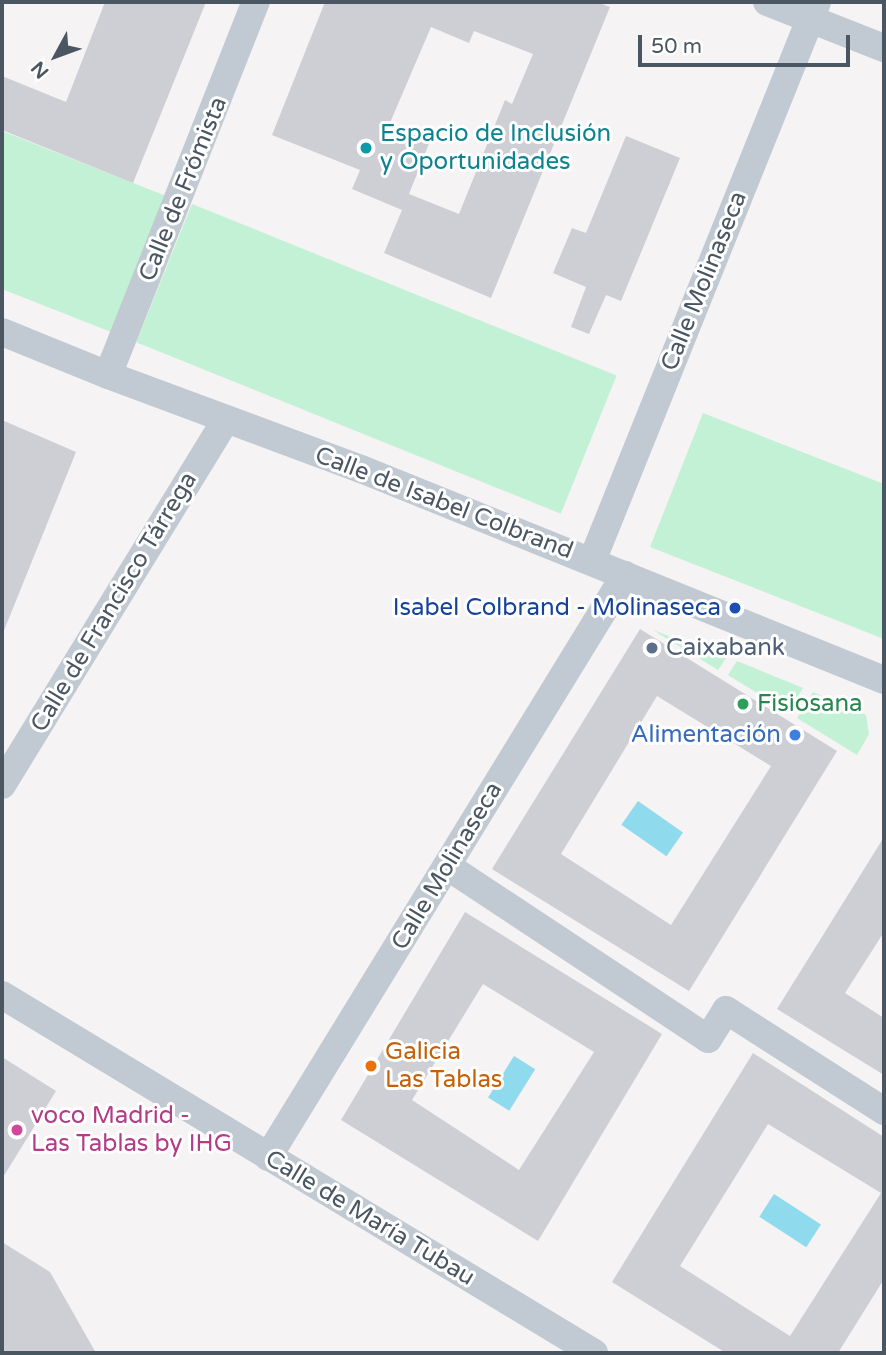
<!DOCTYPE html>
<html>
<head>
<meta charset="utf-8">
<style>
	body { margin:0 }
	#map { position:relative; width:886px; height:1355px; overflow:hidden; background:#f5f3f3; font-family:"Varela Round",sans-serif }
	div>[style] { position:absolute }
	.green>* { inset:0; background:#c3f1d5; transform-origin:0 0 }
	.water>* { inset:0; background:#90daee; transform-origin:0 0 }
	.building>* { inset:0; background:#cdcfd5 }
	.minor>* { height:28px; margin:-14px; padding:0 14px; transform-origin:14px; border-radius:14px; background:#c1cad2 }
	.dots>* { width:19px; height:19px; translate:-50% -50%; box-sizing:border-box; border:4px solid #fff; border-radius:50% }
	span { translate:-50% -50%; white-space:nowrap; text-align:center; line-height:1.15; -webkit-text-stroke:6px #fff; paint-order:stroke }
	.culture-label { font-size:24px; color:#0d838f }
	.left { translate:0 -50%; text-align:left }
	.street-label { font-size:24px; color:#4a5661 }
	.transit-label { font-size:24px; color:#164399 }
	.right { translate:-100% -50%; text-align:right }
	.service-label { font-size:24px; color:#4e5e75 }
	.leisure-label { font-size:24px; color:#27864d }
	.shop-label { font-size:24px; color:#366cbe }
	.food-label { font-size:24px; color:#c56008 }
	.hotel-label { font-size:24px; color:#b23c85 }
	.frame { position:absolute; inset:0; border:4px solid #4a5661; pointer-events:none }
	.north { position:absolute; left:21px; top:21px; width:70px; height:70px; -webkit-text-stroke:5px #fff; paint-order:stroke; rotate:229deg; font-size:19px; font-weight:700; line-height:28px; text-align:center; color:#4a5661 }
	.north::after { content:''; display:block; margin:auto; width:24px; height:32px; background:#4a5661; clip-path:polygon(50% 0,100% 100%,50% 72%,0 100%) }
	.scale { position:absolute; left:638px; top:35px; width:212px; height:32px; box-sizing:border-box; border:4px solid #4a5661; border-top:0; padding-left:9px; font-size:21px; line-height:24px; white-space:nowrap; color:#4a5661; -webkit-text-stroke:5px #fff; paint-order:stroke }
</style>
</head>
<body>
<div id="map">
	<div class="green">
		<div style="clip-path:polygon(2px 131px,166px 196px,111px 332px,2px 289px)"></div>
		<div style="left:192px;top:204px;width:458px;height:149px;rotate:22deg"></div>
		<div style="clip-path:polygon(703px 413px,884px 484px,884px 639px,650px 547px)"></div>
		<div style="clip-path:polygon(653px 630px,726px 658px,718px 670px)"></div>
		<div style="clip-path:polygon(737px 661px,803px 688px,788px 712px,728px 675px)"></div>
		<div style="clip-path:polygon(813px 692px,866px 715px,869px 734px,857px 755px,797px 718px)"></div>
	</div>
	<div class="water">
		<div style="left:638px;top:801px;width:55px;height:29px;rotate:35deg"></div>
		<div style="left:514px;top:1056px;width:25px;height:49px;rotate:32deg"></div>
		<div style="left:774px;top:1194px;width:56px;height:27px;rotate:33deg"></div>
	</div>
	<div class="building">
		<div style="clip-path:polygon(105px 2px,206px 2px,133px 183px,2px 130px,2px 76px,66px 102px)"></div>
		<div style="clip-path:polygon(evenodd,325px 2px,597px 2px,610px 7px,491px 298px,384px 253px,402px 210px,352px 189px,360px 170px,272px 135px,325px 2px,431px 27px,469px 43px,474px 31px,533px 54px,512px 104px,505px 100px,459px 214px,409px 194px,430px 141px,389px 125px,431px 27px)"></div>
		<div style="clip-path:polygon(626px 136px,680px 158px,621px 301px,606px 295px,589px 334px,571px 327px,586px 287px,553px 273px,572px 228px,586px 233px)"></div>
		<div style="clip-path:polygon(2px 420px,76px 452px,3px 633px,2px 633px)"></div>
		<div style="clip-path:polygon(evenodd,640px 629px,837px 751px,689px 991px,492px 869px,640px 629px,657px 696px,771px 766px,671px 925px,561px 854px,657px 696px)"></div>
		<div style="clip-path:polygon(884px 837px,884px 932px,845px 993px,884px 1018px,884px 1075px,777px 1009px)"></div>
		<div style="clip-path:polygon(evenodd,465px 912px,662px 1034px,538px 1241px,341px 1120px,465px 912px,483px 984px,594px 1052px,519px 1170px,412px 1100px,483px 984px)"></div>
		<div style="clip-path:polygon(evenodd,753px 1053px,884px 1137px,884px 1279px,838px 1353px,726px 1353px,612px 1282px,753px 1053px,768px 1124px,881px 1193px,790px 1336px,680px 1266px,768px 1124px)"></div>
		<div style="clip-path:polygon(2px 1057px,56px 1091px,2px 1179px)"></div>
		<div style="clip-path:polygon(2px 1242px,50px 1272px,96px 1353px,2px 1353px)"></div>
	</div>
	<div class="minor">
		<div style="left:767px;top:2px;width:126px;rotate:21.5deg"></div>
		<div style="left:2px;top:332px;width:114px;rotate:22.1deg"></div>
		<div style="left:108px;top:375px;width:270px;rotate:20.4deg"></div>
		<div style="left:361px;top:469px;width:564px;rotate:21.97deg"></div>
		<div style="left:108px;top:375px;width:401px;rotate:-68.4deg"></div>
		<div style="left:592px;top:561px;width:603px;rotate:-68.07deg"></div>
		<div style="left:2px;top:785px;width:429px;rotate:-58.5deg"></div>
		<div style="left:447px;top:866px;width:313px;rotate:33.5deg"></div>
		<div style="left:708px;top:1039px;width:34px;rotate:-58deg"></div>
		<div style="left:726px;top:1010px;width:188px;rotate:32.6deg"></div>
		<div style="left:2px;top:995px;width:692px;rotate:31.16deg"></div>
		<div style="left:268px;top:1157px;width:683px;rotate:-58.47deg"></div>
	</div>
	<div class="dots">
		<div style="left:366px;top:148px;background:#0f9aa8"></div>
		<div style="left:735px;top:608px;background:#1a4fb4"></div>
		<div style="left:652px;top:648px;background:#5c6f8a"></div>
		<div style="left:743px;top:704px;background:#2e9e5b"></div>
		<div style="left:795px;top:735px;background:#3f7fe0"></div>
		<div style="left:371px;top:1066px;background:#e8710a"></div>
		<div style="left:17px;top:1130px;background:#d1479c"></div>
	</div>
	<div class="culture-label">
		<span class="left" style="left:380px;top:148px">Espacio de Inclusión<br>y Oportunidades</span>
	</div>
	<div class="street-label">
		<span style="left:183px;top:189px;rotate:-68deg">Calle de Frómista</span>
		<span style="left:704px;top:281px;rotate:-68deg">Calle Molinaseca</span>
		<span style="left:444px;top:503px;rotate:21deg">Calle de Isabel Colbrand</span>
		<span style="left:114px;top:602px;rotate:-59deg">Calle de Francisco Tárrega</span>
		<span style="left:447px;top:866px;rotate:-59deg">Calle Molinaseca</span>
		<span style="left:370px;top:1218px;rotate:31deg">Calle de María Tubau</span>
	</div>
	<div class="transit-label">
		<span class="right" style="left:721px;top:608px">Isabel Colbrand - Molinaseca</span>
	</div>
	<div class="service-label">
		<span class="left" style="left:666px;top:648px">Caixabank</span>
	</div>
	<div class="leisure-label">
		<span class="left" style="left:757px;top:704px">Fisiosana</span>
	</div>
	<div class="shop-label">
		<span class="right" style="left:781px;top:735px">Alimentación</span>
	</div>
	<div class="food-label">
		<span class="left" style="left:385px;top:1066px">Galicia<br>Las Tablas</span>
	</div>
	<div class="hotel-label">
		<span class="left" style="left:31px;top:1130px">voco Madrid -<br>Las Tablas by IHG</span>
	</div>
	<div class="frame"></div>
	<div class="north">N</div>
	<div class="scale">50 m</div>
</div>
</body>
</html>
